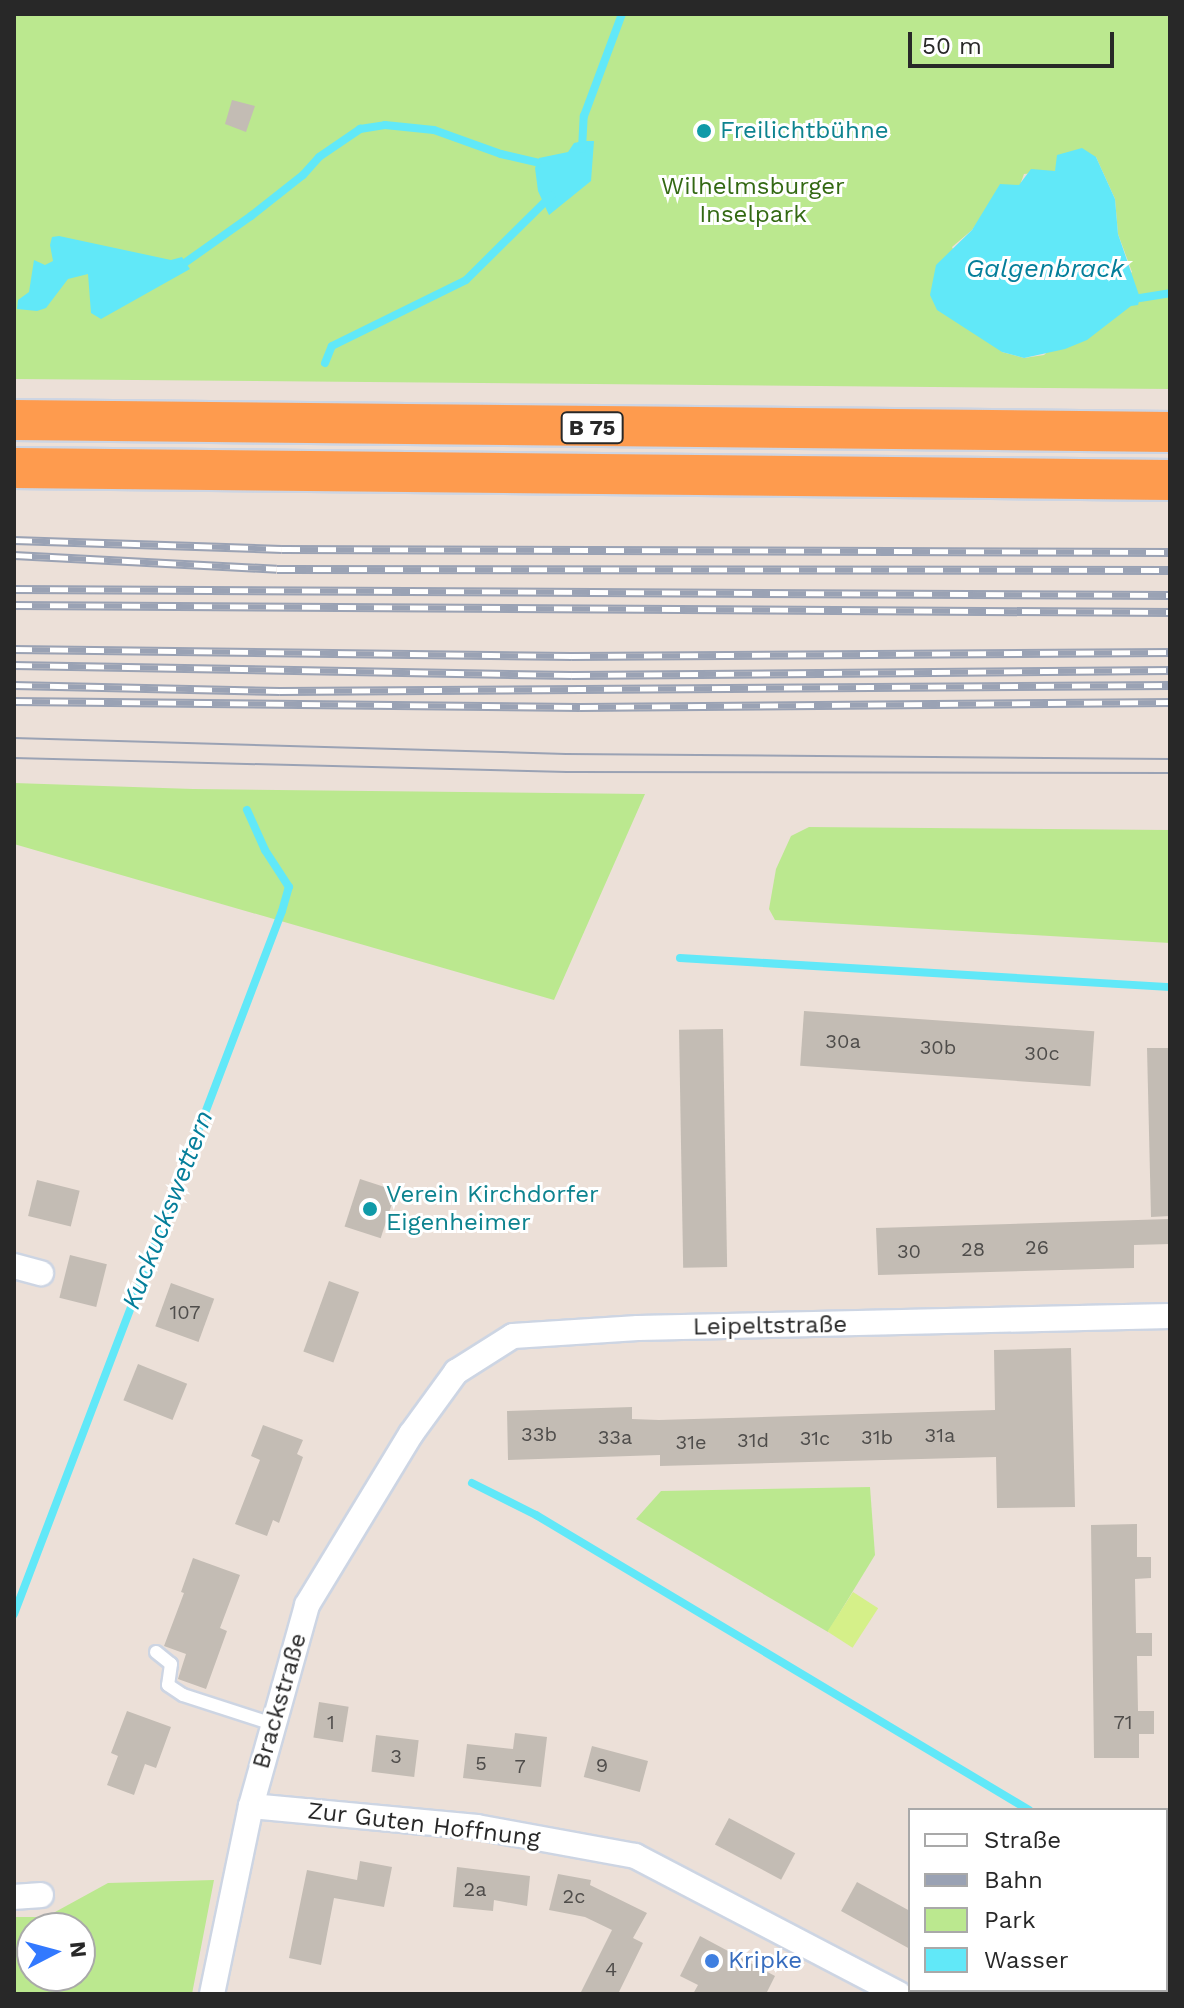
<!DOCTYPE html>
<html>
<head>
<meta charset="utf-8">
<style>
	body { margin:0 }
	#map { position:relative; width:1184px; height:2008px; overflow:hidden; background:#ece0d8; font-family:"Work Sans",sans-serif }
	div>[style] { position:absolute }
	.green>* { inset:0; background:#bbe88f }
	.pitch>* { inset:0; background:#d5f089; transform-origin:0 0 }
	.water>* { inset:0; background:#61e8f8 }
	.stream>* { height:8px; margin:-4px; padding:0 4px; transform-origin:4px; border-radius:4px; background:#61e8f8 }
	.building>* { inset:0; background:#c3bcb4; transform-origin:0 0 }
	.roads { filter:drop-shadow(2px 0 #cdd5e3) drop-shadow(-2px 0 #cdd5e3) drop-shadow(0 2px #cdd5e3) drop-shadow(0 -2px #cdd5e3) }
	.service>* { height:12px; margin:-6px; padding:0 6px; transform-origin:6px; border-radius:6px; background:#fff }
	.minor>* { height:24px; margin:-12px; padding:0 12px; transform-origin:12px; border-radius:12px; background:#fff }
	.trunk>* { height:40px; margin:-20px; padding:0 20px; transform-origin:20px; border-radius:20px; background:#fe9b4e }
	.tram>* { height:2px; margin:-1px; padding:0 1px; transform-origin:1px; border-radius:1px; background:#9aa2b4 }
	.rail>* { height:9px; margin-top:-4.5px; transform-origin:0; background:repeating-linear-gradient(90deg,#fff 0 18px,#9aa2b4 0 36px); box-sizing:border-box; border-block:2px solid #9aa2b4 }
	.dots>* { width:22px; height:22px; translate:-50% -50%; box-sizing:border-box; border:4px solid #fff; border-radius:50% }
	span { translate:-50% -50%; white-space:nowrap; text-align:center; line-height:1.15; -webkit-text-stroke:6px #fff; paint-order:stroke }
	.number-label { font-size:20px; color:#4f4d4b }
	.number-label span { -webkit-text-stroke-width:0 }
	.shield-label span { padding:2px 6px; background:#fff; border:2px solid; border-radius:6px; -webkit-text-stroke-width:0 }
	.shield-label { font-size:22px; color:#282828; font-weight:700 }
	.culture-label { font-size:24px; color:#0d838f }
	.left { translate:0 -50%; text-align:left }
	.park-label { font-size:24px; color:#336913 }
	.street-label { font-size:24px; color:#282828 }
	.shop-label { font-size:24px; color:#366cbe }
	.water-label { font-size:26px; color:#047e9a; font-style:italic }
	.frame { position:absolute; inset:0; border:16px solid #282828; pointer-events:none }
	.legend { position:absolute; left:908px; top:1808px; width:260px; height:184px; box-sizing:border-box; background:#fff; border:2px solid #a9a9a9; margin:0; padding:10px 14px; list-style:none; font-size:24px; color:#282828 }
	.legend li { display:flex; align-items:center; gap:16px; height:40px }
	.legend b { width:40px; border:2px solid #a9a9a9 }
	.north { position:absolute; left:16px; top:1912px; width:80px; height:80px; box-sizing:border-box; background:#fff; border:2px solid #a9a9a9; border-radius:50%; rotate:84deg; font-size:22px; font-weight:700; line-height:32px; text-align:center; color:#282828 }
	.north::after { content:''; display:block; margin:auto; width:28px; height:36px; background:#3279ff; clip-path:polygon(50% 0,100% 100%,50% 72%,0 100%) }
	.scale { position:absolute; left:908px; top:32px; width:206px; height:36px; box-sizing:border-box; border:4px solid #282828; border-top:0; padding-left:10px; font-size:24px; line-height:28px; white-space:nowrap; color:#282828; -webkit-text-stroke:6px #fff; paint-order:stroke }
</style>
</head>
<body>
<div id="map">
	<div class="green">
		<div style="clip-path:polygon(evenodd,14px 14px,1170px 14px,1170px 389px,14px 379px,14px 14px,1096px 157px,1115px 199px,1118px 234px,1132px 272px,1044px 355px,1024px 358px,1002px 352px,952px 247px,972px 230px,987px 209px,1020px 185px,1024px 174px,1055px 171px,1058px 167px,1096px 157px)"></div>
		<div style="clip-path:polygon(14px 783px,193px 789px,645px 794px,554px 1000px,14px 844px)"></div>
		<div style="clip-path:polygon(809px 827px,1170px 830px,1170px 943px,775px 920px,769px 909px,776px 869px,791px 836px)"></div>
		<div style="clip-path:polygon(870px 1487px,875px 1555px,828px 1632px,636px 1519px,661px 1491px)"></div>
		<div style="clip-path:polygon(evenodd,214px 1880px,192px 1994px,14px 1994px,14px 1917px,46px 1917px,108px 1883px,214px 1880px,80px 1928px,80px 1976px,32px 1976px,32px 1928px,80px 1928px)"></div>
	</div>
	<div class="pitch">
		<div style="left:853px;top:1592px;width:30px;height:47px;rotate:33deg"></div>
	</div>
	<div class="water">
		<div style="clip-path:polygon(583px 141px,594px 141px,591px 181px,549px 215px,538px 191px,535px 168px,539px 158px,568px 152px,574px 143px)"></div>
		<div style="clip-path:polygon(1082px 148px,1096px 157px,1115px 199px,1118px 234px,1140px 298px,1138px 305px,1131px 306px,1087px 340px,1065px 349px,1024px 358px,1002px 352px,937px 310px,930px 295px,936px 265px,972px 230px,1000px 184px,1019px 185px,1031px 169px,1055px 171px,1057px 155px)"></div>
		<div style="clip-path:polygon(59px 236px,171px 260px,182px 257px,190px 269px,101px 319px,91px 313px,88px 274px,68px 279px,46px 308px,37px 311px,17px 309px,18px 300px,29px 292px,34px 260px,45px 265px,53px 261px,50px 245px,52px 237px)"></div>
	</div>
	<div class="stream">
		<div style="left:582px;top:149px;width:33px;rotate:-87deg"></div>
		<div style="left:584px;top:116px;width:109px;rotate:-69.6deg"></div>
		<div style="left:186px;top:262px;width:80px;rotate:-35.3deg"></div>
		<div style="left:251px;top:216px;width:66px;rotate:-38.3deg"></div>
		<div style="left:303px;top:175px;width:24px;rotate:-48deg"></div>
		<div style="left:319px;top:157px;width:50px;rotate:-34.3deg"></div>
		<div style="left:360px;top:129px;width:25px;rotate:-9deg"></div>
		<div style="left:385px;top:125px;width:49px;rotate:5.8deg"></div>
		<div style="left:434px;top:130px;width:71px;rotate:19.7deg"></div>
		<div style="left:501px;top:154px;width:37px;rotate:13deg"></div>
		<div style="left:1140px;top:298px;width:30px;rotate:-9deg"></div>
		<div style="left:325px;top:363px;width:18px;rotate:-68deg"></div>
		<div style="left:332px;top:346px;width:149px;rotate:-26.2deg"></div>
		<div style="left:466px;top:280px;width:120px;rotate:-44.7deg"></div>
		<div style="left:680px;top:958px;width:491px;rotate:3.4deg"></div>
		<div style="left:472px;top:1483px;width:72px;rotate:26.6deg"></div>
		<div style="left:536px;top:1515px;width:575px;rotate:30.9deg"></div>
		<div style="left:14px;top:1614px;width:752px;rotate:-69.13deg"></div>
		<div style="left:282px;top:911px;width:25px;rotate:-74deg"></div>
		<div style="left:289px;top:887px;width:44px;rotate:-123deg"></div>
		<div style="left:265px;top:850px;width:44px;rotate:-114.2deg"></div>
	</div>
	<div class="building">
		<div style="clip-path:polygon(232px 100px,255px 106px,246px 132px,225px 124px)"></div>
		<div style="left:804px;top:1011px;width:291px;height:55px;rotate:4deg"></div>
		<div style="left:723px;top:1029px;width:238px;height:44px;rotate:89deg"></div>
		<div style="clip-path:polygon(1147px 1048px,1170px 1048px,1170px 1216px,1151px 1217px)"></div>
		<div style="left:360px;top:1179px;width:38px;height:50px;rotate:18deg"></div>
		<div style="left:37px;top:1180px;width:44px;height:37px;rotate:14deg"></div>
		<div style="clip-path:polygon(1170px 1219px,1170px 1244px,1134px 1245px,1134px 1268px,878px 1275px,876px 1228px)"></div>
		<div style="left:70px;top:1255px;width:38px;height:44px;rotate:14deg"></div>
		<div style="left:329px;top:1281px;width:32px;height:75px;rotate:20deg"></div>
		<div style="left:171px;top:1283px;width:46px;height:46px;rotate:20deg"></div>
		<div style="clip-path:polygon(1071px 1348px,1075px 1507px,997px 1508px,996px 1457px,660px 1466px,660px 1455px,508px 1460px,507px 1411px,632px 1407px,632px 1419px,659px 1420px,995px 1410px,994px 1350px)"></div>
		<div style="left:138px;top:1364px;width:53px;height:39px;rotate:22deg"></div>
		<div style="clip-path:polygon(263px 1425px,303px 1440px,297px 1454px,303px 1457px,279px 1523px,273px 1520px,267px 1536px,235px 1524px,260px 1460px,251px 1456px)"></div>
		<div style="clip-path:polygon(1137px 1524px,1137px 1557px,1151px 1557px,1151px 1578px,1135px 1579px,1136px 1633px,1152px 1633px,1152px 1656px,1137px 1656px,1138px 1711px,1154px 1711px,1154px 1734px,1139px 1734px,1139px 1758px,1094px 1758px,1091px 1525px)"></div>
		<div style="clip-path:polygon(193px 1558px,240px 1575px,220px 1628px,227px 1631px,206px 1689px,178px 1679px,186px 1654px,164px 1646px,184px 1593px,181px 1592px)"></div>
		<div style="left:319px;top:1702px;width:30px;height:36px;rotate:9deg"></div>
		<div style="clip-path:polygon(127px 1711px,171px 1727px,156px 1768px,145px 1764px,134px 1795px,107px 1785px,118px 1756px,111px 1753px)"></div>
		<div style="clip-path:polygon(515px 1733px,547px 1737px,541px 1787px,463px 1778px,467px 1744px,513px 1749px)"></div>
		<div style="left:376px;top:1735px;width:43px;height:37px;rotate:7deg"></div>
		<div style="left:592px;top:1746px;width:58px;height:32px;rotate:15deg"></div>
		<div style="left:729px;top:1818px;width:75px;height:30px;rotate:28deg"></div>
		<div style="clip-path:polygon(360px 1861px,392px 1867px,384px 1907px,334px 1898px,321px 1965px,289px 1958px,307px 1870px,357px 1880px)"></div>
		<div style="clip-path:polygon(457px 1867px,530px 1876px,527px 1906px,494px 1900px,493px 1911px,453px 1907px)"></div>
		<div style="clip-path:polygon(558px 1874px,591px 1880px,590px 1885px,647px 1913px,633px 1938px,643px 1943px,618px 1994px,580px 1994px,612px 1930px,585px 1917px,549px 1910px)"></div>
		<div style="clip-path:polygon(857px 1882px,910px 1911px,910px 1949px,841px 1911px)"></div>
		<div style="clip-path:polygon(700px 1936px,775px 1976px,766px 1994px,693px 1994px,698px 1985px,680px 1976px)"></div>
	</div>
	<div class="roads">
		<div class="service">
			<div style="left:156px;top:1652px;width:19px;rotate:39deg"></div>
			<div style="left:171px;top:1664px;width:21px;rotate:98deg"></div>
			<div style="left:168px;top:1685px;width:18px;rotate:34deg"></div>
			<div style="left:183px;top:1695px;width:95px;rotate:17.9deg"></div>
		</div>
		<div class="minor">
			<div style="left:14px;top:1266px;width:28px;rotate:15deg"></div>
			<div style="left:251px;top:1806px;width:227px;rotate:5.3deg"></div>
			<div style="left:477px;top:1827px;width:161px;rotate:10.4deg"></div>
			<div style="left:635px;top:1856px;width:298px;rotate:27.6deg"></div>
			<div style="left:14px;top:1897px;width:27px;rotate:-4deg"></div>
			<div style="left:212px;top:1994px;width:192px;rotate:-78.3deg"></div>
			<div style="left:251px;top:1806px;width:209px;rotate:-74.4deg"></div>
			<div style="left:307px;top:1605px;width:200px;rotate:-58.7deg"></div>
			<div style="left:411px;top:1434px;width:77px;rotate:-54deg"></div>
			<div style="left:456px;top:1372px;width:67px;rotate:-32.3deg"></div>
			<div style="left:513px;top:1336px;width:125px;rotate:-3.7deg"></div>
			<div style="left:638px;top:1328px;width:532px;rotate:-1.29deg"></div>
		</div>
		<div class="trunk">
			<div style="left:14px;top:420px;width:1156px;rotate:0.59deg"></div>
			<div style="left:14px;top:468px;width:1156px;rotate:0.59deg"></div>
		</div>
	</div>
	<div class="tram">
		<div style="left:14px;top:738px;width:552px;rotate:1.66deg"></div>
		<div style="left:566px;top:754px;width:604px;rotate:0.47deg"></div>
		<div style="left:14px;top:758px;width:553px;rotate:1.45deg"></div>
		<div style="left:567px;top:772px;width:603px;rotate:0.1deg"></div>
	</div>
	<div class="rail">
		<div style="left:14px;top:540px;width:268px;rotate:1.9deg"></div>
		<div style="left:282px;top:549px;width:888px;rotate:0.19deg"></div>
		<div style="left:14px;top:555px;width:263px;rotate:3deg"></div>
		<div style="left:277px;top:569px;width:893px;rotate:0.06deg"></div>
		<div style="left:14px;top:589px;width:1156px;rotate:0.3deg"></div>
		<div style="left:14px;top:605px;width:1156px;rotate:0.35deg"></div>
		<div style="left:14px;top:649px;width:558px;rotate:0.72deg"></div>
		<div style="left:572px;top:656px;width:598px;rotate:-0.38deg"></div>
		<div style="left:14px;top:665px;width:558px;rotate:1.03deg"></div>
		<div style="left:572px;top:675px;width:598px;rotate:-0.48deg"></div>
		<div style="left:14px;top:685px;width:266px;rotate:1.3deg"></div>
		<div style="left:280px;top:691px;width:890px;rotate:-0.39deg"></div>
		<div style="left:14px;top:701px;width:566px;rotate:0.61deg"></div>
		<div style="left:580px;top:707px;width:590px;rotate:-0.49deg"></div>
	</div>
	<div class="dots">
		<div style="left:704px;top:131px;background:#0f9aa8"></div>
		<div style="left:370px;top:1209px;background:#0f9aa8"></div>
		<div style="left:712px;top:1961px;background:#3f7fe0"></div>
	</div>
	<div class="number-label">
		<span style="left:843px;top:1041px">30a</span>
		<span style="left:938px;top:1047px">30b</span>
		<span style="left:1042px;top:1053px">30c</span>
		<span style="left:1037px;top:1247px">26</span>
		<span style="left:973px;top:1249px">28</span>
		<span style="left:909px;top:1251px">30</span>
		<span style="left:185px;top:1312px">107</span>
		<span style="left:539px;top:1434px">33b</span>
		<span style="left:940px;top:1435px">31a</span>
		<span style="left:615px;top:1437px">33a</span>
		<span style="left:877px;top:1437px">31b</span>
		<span style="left:815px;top:1438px">31c</span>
		<span style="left:753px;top:1440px">31d</span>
		<span style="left:691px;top:1442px">31e</span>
		<span style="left:331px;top:1722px">1</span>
		<span style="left:1123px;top:1722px">71</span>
		<span style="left:396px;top:1756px">3</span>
		<span style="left:481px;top:1763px">5</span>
		<span style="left:602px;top:1765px">9</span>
		<span style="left:520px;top:1766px">7</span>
		<span style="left:475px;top:1889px">2a</span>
		<span style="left:574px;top:1896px">2c</span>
		<span style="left:611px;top:1969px">4</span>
	</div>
	<div class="shield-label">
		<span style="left:592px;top:428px">B 75</span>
	</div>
	<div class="culture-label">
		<span class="left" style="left:720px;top:131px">Freilichtbühne</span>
		<span class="left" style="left:386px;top:1209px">Verein Kirchdorfer<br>Eigenheimer</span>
	</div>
	<div class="park-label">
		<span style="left:753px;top:201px">Wilhelmsburger<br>Inselpark</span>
	</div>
	<div class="street-label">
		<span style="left:770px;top:1326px;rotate:-1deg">Leipeltstraße</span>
		<span style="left:280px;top:1701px;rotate:-74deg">Brackstraße</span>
		<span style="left:424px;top:1825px;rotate:7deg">Zur Guten Hoffnung</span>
	</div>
	<div class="shop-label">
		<span class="left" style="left:728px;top:1961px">Kripke</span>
	</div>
	<div class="water-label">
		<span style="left:1045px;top:269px">Galgenbrack</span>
		<span style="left:168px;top:1210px;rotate:-69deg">Kuckuckswettern</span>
	</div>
	<div class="frame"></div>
	<ul class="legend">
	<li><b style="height:10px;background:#fff"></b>Straße</li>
	<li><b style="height:10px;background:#9aa2b4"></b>Bahn</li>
	<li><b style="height:22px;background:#bbe88f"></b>Park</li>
	<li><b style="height:22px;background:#61e8f8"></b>Wasser</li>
	</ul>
	<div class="north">N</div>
	<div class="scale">50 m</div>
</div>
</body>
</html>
